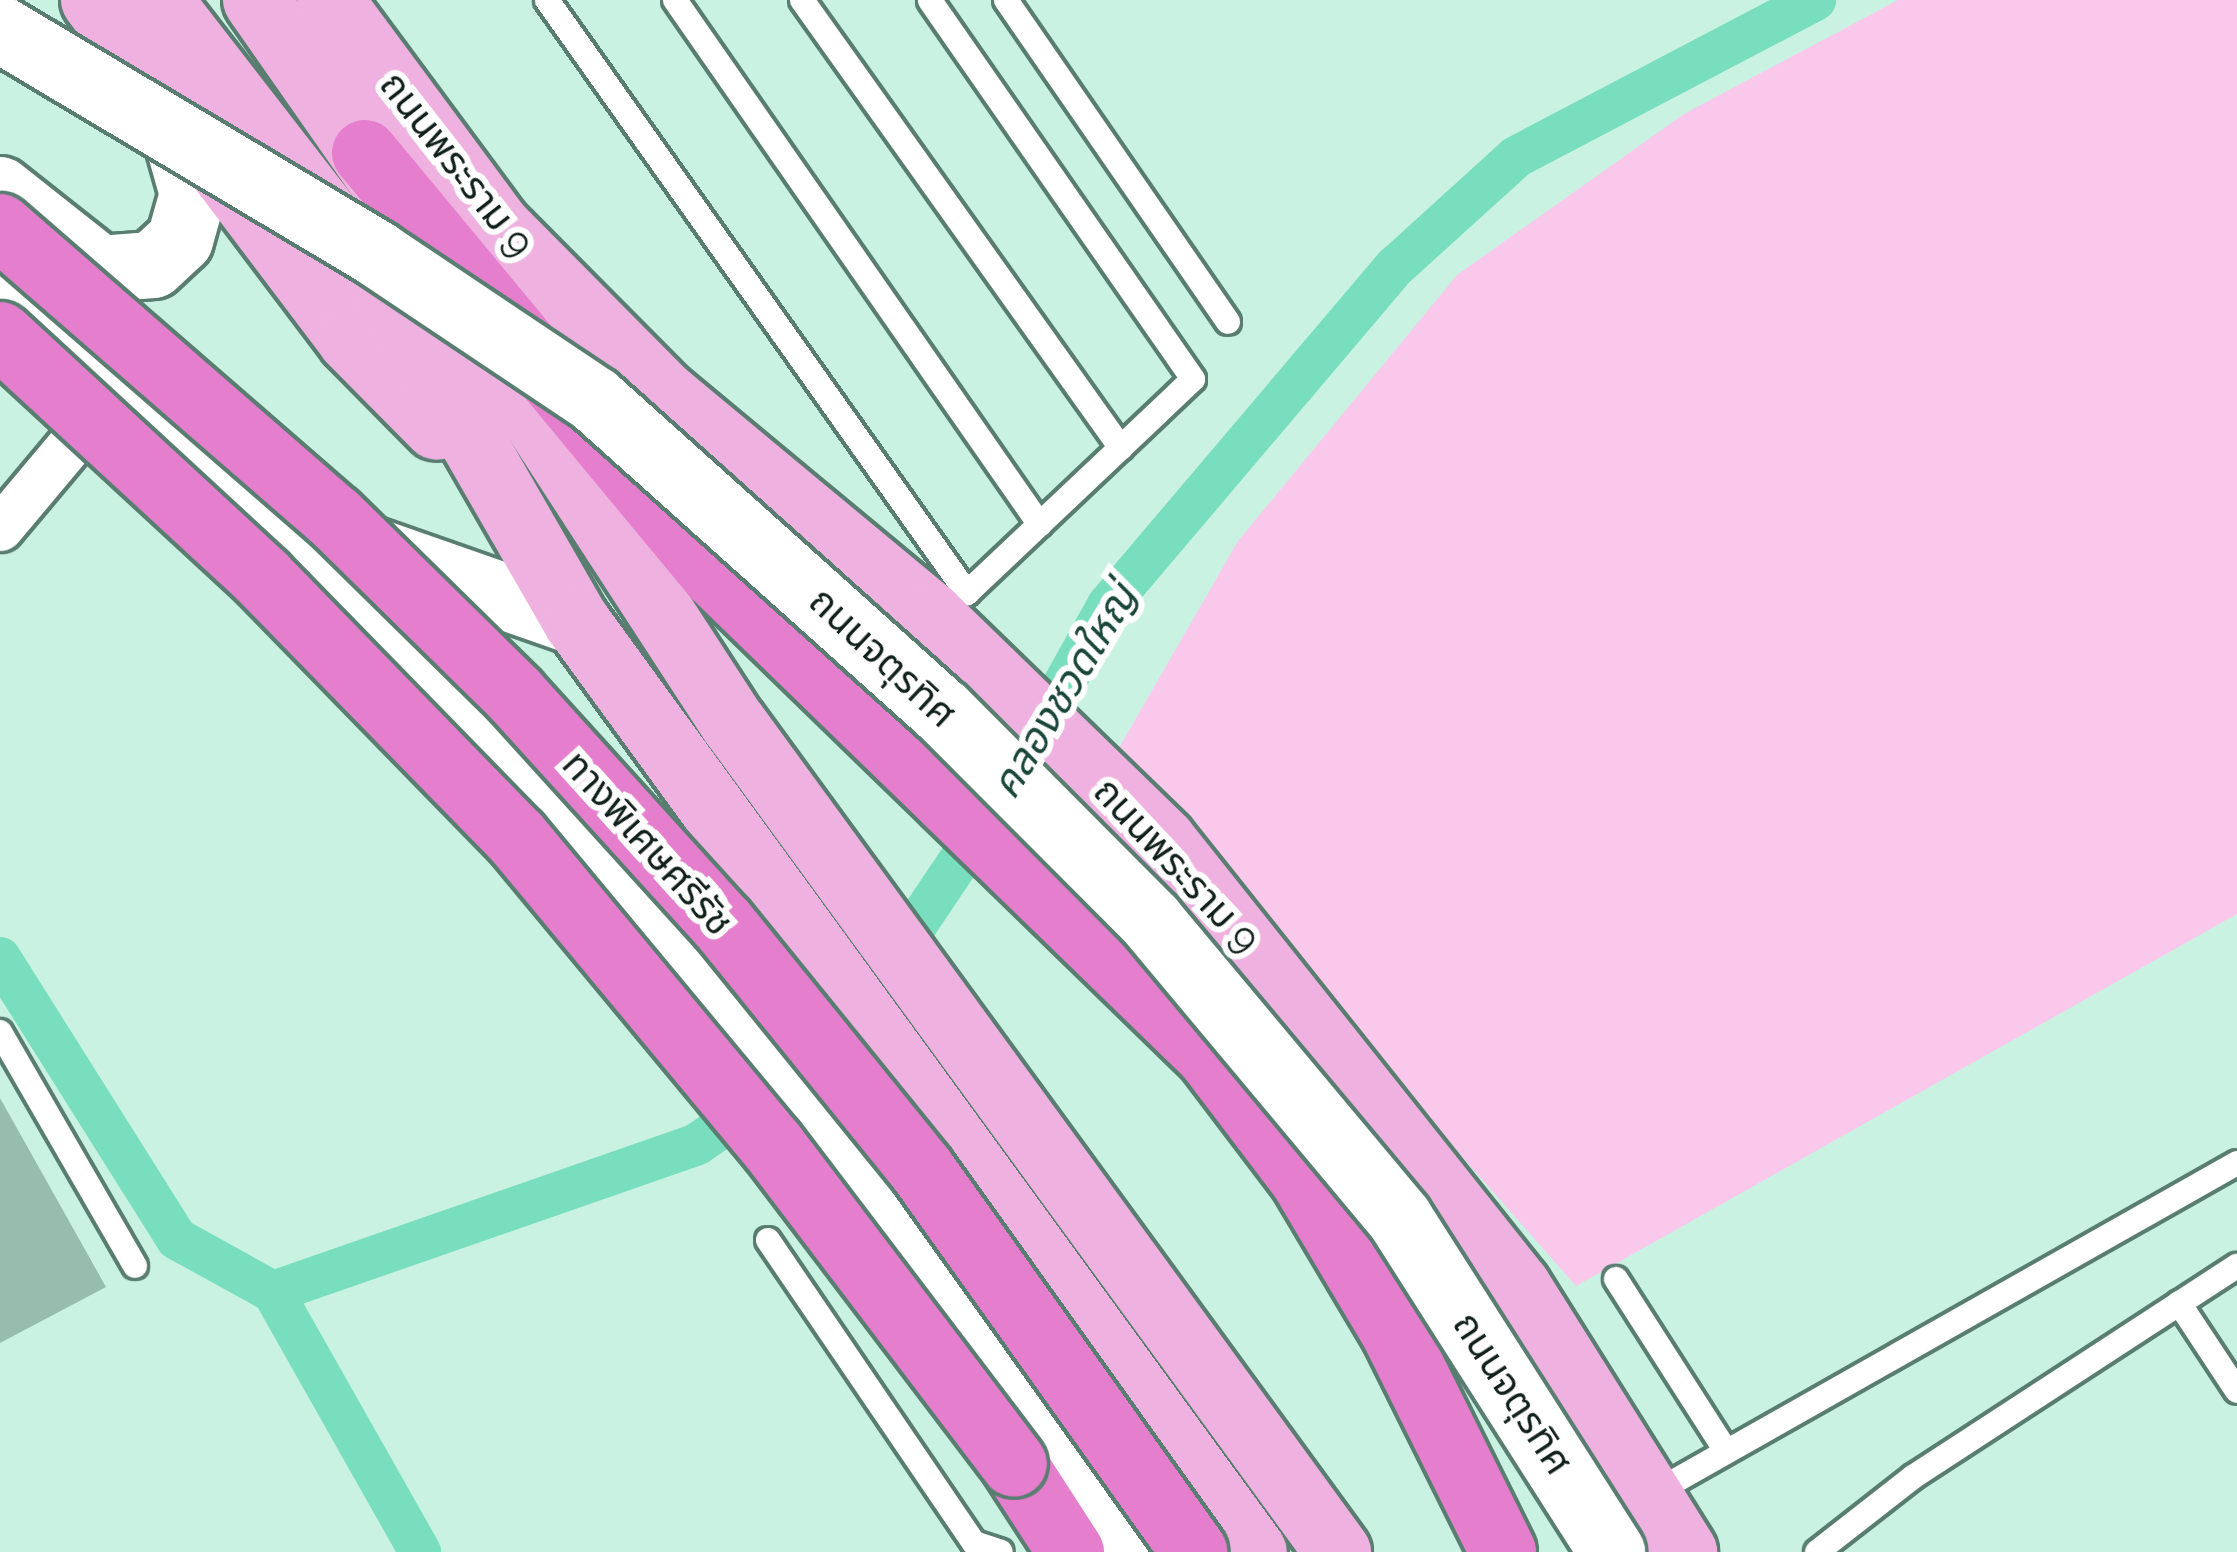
<!DOCTYPE html>
<html>
<head>
<meta charset="utf-8">
<style>
	body { margin:0 }
	#map { position:relative; width:2237px; height:1552px; overflow:hidden; background:#caf2e3; font-family:Raleway,"Noto Sans Thai",sans-serif }
	div>[style] { position:absolute }
	.green>* { inset:0; background:#f9c8eb }
	.canal>* { height:42px; margin:-21px; padding:0 21px; transform-origin:21px; border-radius:21px; background:#78debd }
	.building>* { inset:0; background:#97bdaf }
	.roads { filter:drop-shadow(3px 0 #597e71) drop-shadow(-3px 0 #597e71) drop-shadow(0 3px #597e71) drop-shadow(0 -3px #597e71) }
	.lane>* { height:24px; margin:-12px; padding:0 12px; transform-origin:12px; border-radius:12px; background:#fff }
	.street>* { height:45px; margin:-22.5px; padding:0 22.5px; transform-origin:22.5px; border-radius:22.5px; background:#fff }
	.secondary>* { height:66px; margin:-33px; padding:0 33px; transform-origin:33px; border-radius:33px; background:#fff }
	.primary>* { height:66px; margin:-33px; padding:0 33px; transform-origin:33px; border-radius:33px; background:#efb2e0 }
	.highway>* { height:66px; margin:-33px; padding:0 33px; transform-origin:33px; border-radius:33px; background:#e57ecc }
	.bridges { filter:drop-shadow(3px 0 #597e71) drop-shadow(-3px 0 #597e71) drop-shadow(0 3px #597e71) drop-shadow(0 -3px #597e71) }
	.secondary-bridge>* { height:66px; margin:-33px; padding:0 33px; transform-origin:33px; border-radius:33px; background:#fff }
	.highway-bridge>* { height:66px; margin:-33px; padding:0 33px; transform-origin:33px; border-radius:33px; background:#e57ecc }
	span { translate:-50% -50%; white-space:nowrap; text-align:center; line-height:1.15; -webkit-text-stroke:12px #fff; paint-order:stroke }
	.street-label { font-size:39px; color:#101f1a }
	.water-label { font-size:42px; color:#194639; font-style:italic }
</style>
</head>
<body>
<div id="map">
	<div class="green">
		<div style="clip-path:polygon(1898px 0,2237px 0,2237px 914px,1576px 1286px,1112px 760px,1238px 541px,1457px 275px,1684px 114px)"></div>
	</div>
	<div class="canal">
		<div style="left:1031px;top:743px;width:158px;rotate:-60.8deg"></div>
		<div style="left:1108px;top:605px;width:445px;rotate:-49.7deg"></div>
		<div style="left:1396px;top:266px;width:162px;rotate:-42.2deg"></div>
		<div style="left:1516px;top:157px;width:338px;rotate:-27.7deg"></div>
		<div style="left:0;top:958px;width:332px;rotate:57.8deg"></div>
		<div style="left:177px;top:1239px;width:110px;rotate:28.9deg"></div>
		<div style="left:273px;top:1292px;width:299px;rotate:60.5deg"></div>
		<div style="left:886px;top:970px;width:189px;rotate:-56.2deg"></div>
		<div style="left:273px;top:1292px;width:449px;rotate:-19.2deg"></div>
		<div style="left:697px;top:1144px;width:78px;rotate:-34.1deg"></div>
	</div>
	<div class="building">
		<div style="clip-path:polygon(0 1098px,106px 1287px,0 1343px)"></div>
	</div>
	<div class="roads">
		<div class="lane">
			<div style="left:547px;top:0;width:727px;rotate:54.69deg"></div>
			<div style="left:967px;top:593px;width:311px;rotate:-43.4deg"></div>
			<div style="left:1193px;top:379px;width:461px;rotate:-124.8deg"></div>
			<div style="left:675px;top:0;width:639px;rotate:55.19deg"></div>
			<div style="left:802px;top:0;width:550px;rotate:54.55deg"></div>
			<div style="left:1006px;top:0;width:391px;rotate:55.4deg"></div>
			<div style="left:0;top:1032px;width:270px;rotate:60deg"></div>
			<div style="left:768px;top:1240px;width:366px;rotate:55.8deg"></div>
			<div style="left:974px;top:1543px;width:28px;rotate:18deg"></div>
			<div style="left:1616px;top:1279px;width:204px;rotate:57.4deg"></div>
			<div style="left:2179px;top:1303px;width:105px;rotate:56.6deg"></div>
			<div style="left:1652px;top:1494px;width:672px;rotate:-29.5deg"></div>
			<div style="left:1817px;top:1552px;width:122px;rotate:-38deg"></div>
			<div style="left:1913px;top:1477px;width:387px;rotate:-33.1deg"></div>
		</div>
		<div class="street">
			<div style="left:0;top:528px;width:171px;rotate:-50deg"></div>
		</div>
		<div class="secondary">
			<div style="left:0;top:190px;width:127px;rotate:38.3deg"></div>
			<div style="left:100px;top:269px;width:53px;rotate:-4.3deg"></div>
			<div style="left:153px;top:265px;width:37px;rotate:-43deg"></div>
			<div style="left:180px;top:240px;width:48px;rotate:-74.2deg"></div>
			<div style="left:193px;top:194px;width:103px;rotate:-105.8deg"></div>
			<div style="left:0;top:298px;width:321px;rotate:40.3deg"></div>
			<div style="left:245px;top:506px;width:257px;rotate:44.7deg"></div>
			<div style="left:428px;top:687px;width:460px;rotate:49deg"></div>
			<div style="left:730px;top:1034px;width:417px;rotate:50.7deg"></div>
			<div style="left:994px;top:1357px;width:237px;rotate:55.3deg"></div>
			<div style="left:354px;top:544px;width:236px;rotate:19.3deg"></div>
		</div>
		<div class="primary">
			<div style="left:94px;top:0;width:426px;rotate:52.9deg"></div>
			<div style="left:351px;top:340px;width:122px;rotate:45.3deg"></div>
			<div style="left:159px;top:0;width:378px;rotate:52.2deg"></div>
			<div style="left:391px;top:299px;width:373px;rotate:60.1deg"></div>
			<div style="left:577px;top:622px;width:1150px;rotate:53.95deg"></div>
			<div style="left:256px;top:0;width:245px;rotate:55.1deg"></div>
			<div style="left:330px;top:0;width:281px;rotate:53.5deg"></div>
			<div style="left:497px;top:226px;width:238px;rotate:45.2deg"></div>
			<div style="left:665px;top:395px;width:346px;rotate:39.7deg"></div>
			<div style="left:931px;top:616px;width:323px;rotate:44.1deg"></div>
			<div style="left:1163px;top:841px;width:570px;rotate:51.48deg"></div>
			<div style="left:1518px;top:1287px;width:313px;rotate:57.9deg"></div>
			<div style="left:464px;top:309px;width:495px;rotate:57deg"></div>
			<div style="left:734px;top:724px;width:1025px;rotate:53.89deg"></div>
		</div>
		<div class="highway">
			<div style="left:365px;top:153px;width:547px;rotate:50.34deg"></div>
			<div style="left:714px;top:574px;width:690px;rotate:44.18deg"></div>
			<div style="left:1209px;top:1055px;width:156px;rotate:52.8deg"></div>
			<div style="left:1303px;top:1179px;width:180px;rotate:59.3deg"></div>
			<div style="left:1395px;top:1334px;width:243px;rotate:63.6deg"></div>
			<div style="left:1014px;top:1464px;width:105px;rotate:57.1deg"></div>
		</div>
	</div>
	<div class="bridges">
		<div class="secondary-bridge">
			<div style="left:0;top:29px;width:439px;rotate:30.8deg"></div>
			<div style="left:377px;top:254px;width:262px;rotate:33.8deg"></div>
			<div style="left:595px;top:400px;width:466px;rotate:41.9deg"></div>
			<div style="left:942px;top:711px;width:296px;rotate:45.1deg"></div>
			<div style="left:1151px;top:921px;width:388px;rotate:50.1deg"></div>
			<div style="left:1400px;top:1219px;width:395px;rotate:57.5deg"></div>
		</div>
		<div class="highway-bridge">
			<div style="left:0;top:227px;width:442px;rotate:41deg"></div>
			<div style="left:334px;top:517px;width:254px;rotate:44.5deg"></div>
			<div style="left:515px;top:695px;width:308px;rotate:47.8deg"></div>
			<div style="left:722px;top:923px;width:318px;rotate:51deg"></div>
			<div style="left:922px;top:1170px;width:469px;rotate:54.5deg"></div>
			<div style="left:0;top:335px;width:358px;rotate:42.7deg"></div>
			<div style="left:263px;top:578px;width:362px;rotate:45.7deg"></div>
			<div style="left:516px;top:837px;width:400px;rotate:50.3deg"></div>
			<div style="left:772px;top:1145px;width:400px;rotate:52.8deg"></div>
		</div>
	</div>
	<div class="street-label">
		<span style="left:457px;top:164px;rotate:52deg">ถนนพระราม 9</span>
		<span style="left:883px;top:657px;rotate:43deg">ถนนจตุรทิศ</span>
		<span style="left:648px;top:843px;rotate:48deg">ทางพิเศษศรีรัช</span>
		<span style="left:1177px;top:865px;rotate:47deg">ถนนพระราม 9</span>
		<span style="left:1513px;top:1393px;rotate:57deg">ถนนจตุรทิศ</span>
	</div>
	<div class="water-label">
		<span style="left:1064px;top:691px;rotate:-59deg">คลองชวดใหญ่</span>
	</div>
</div>
</body>
</html>
